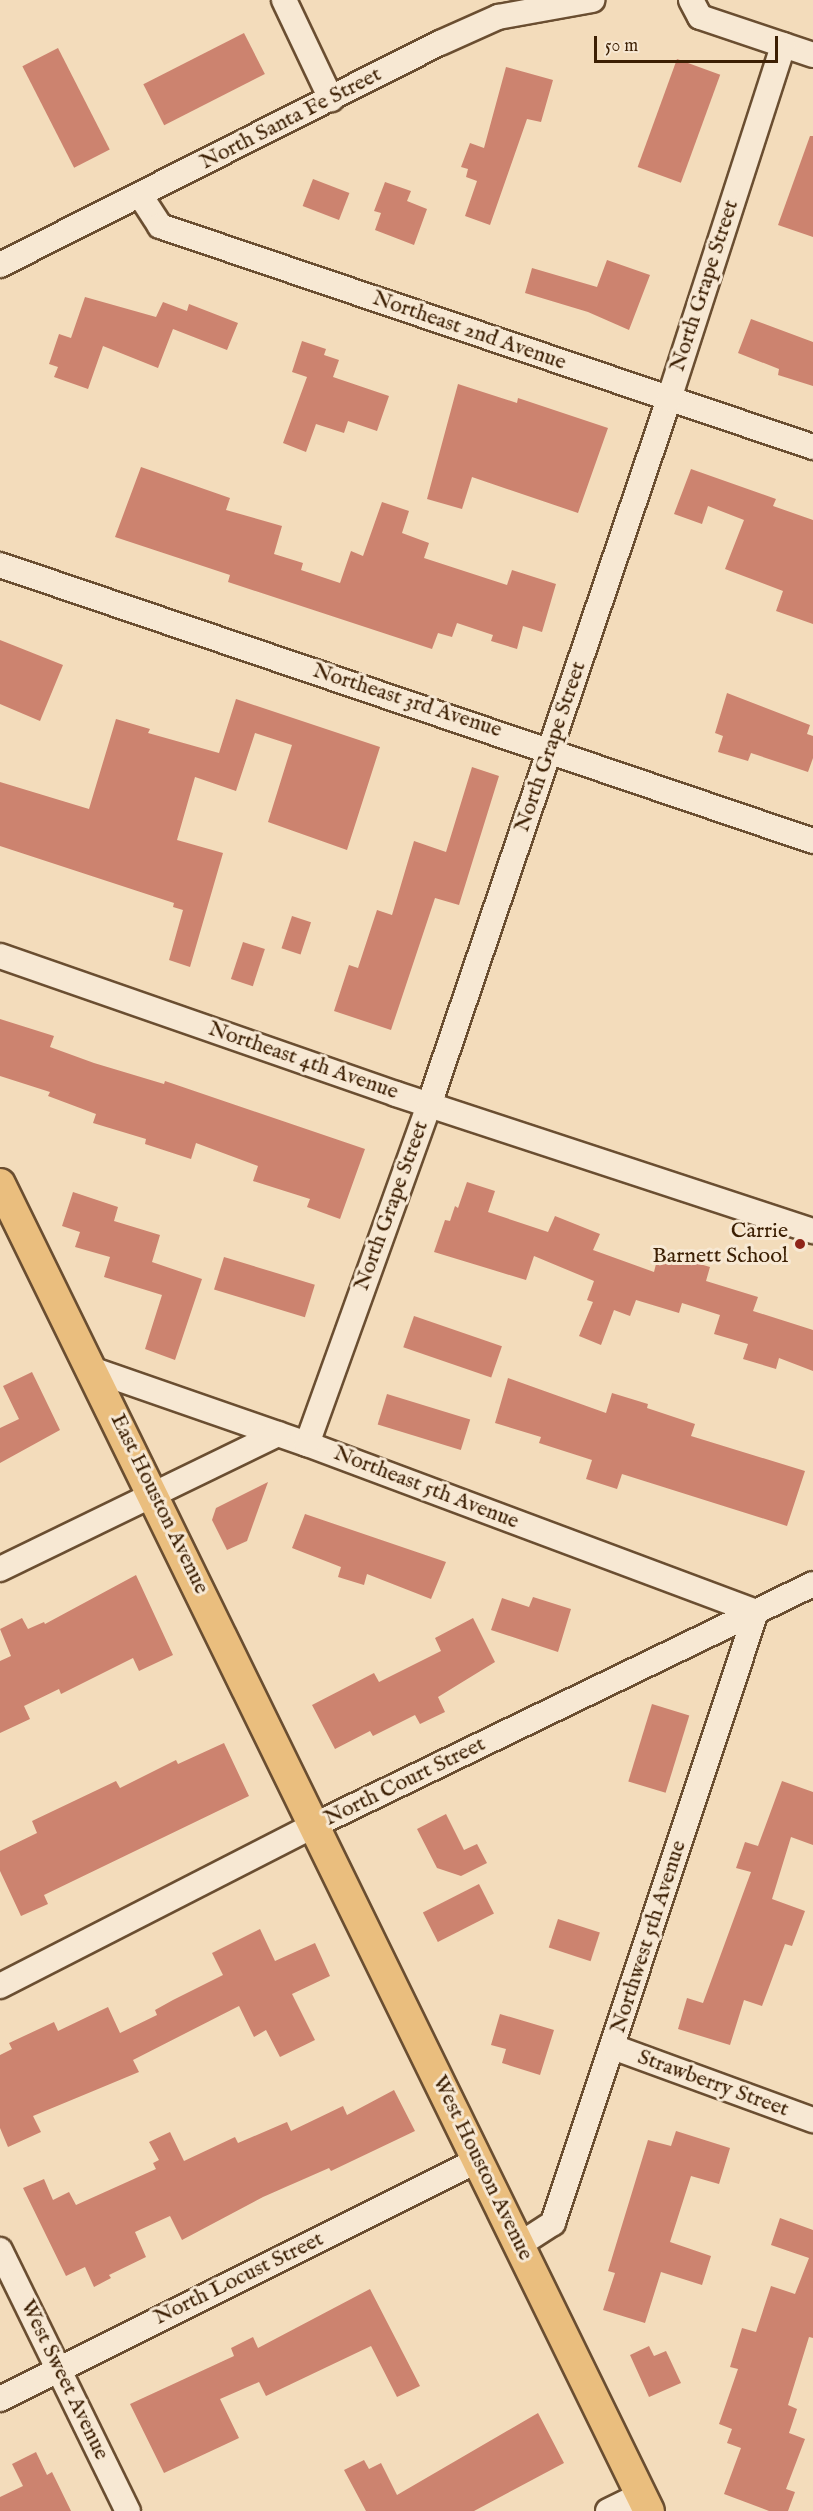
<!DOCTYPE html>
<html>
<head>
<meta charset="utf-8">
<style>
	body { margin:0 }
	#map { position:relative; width:813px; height:2511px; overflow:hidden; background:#f3dcbb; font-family:"IM FELL English",serif }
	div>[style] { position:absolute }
	.building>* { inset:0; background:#cc836f; transform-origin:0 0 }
	.roads { filter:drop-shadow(2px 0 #6a4e31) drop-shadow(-2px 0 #6a4e31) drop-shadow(0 2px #6a4e31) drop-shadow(0 -2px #6a4e31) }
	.minor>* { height:24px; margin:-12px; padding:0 12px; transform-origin:12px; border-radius:12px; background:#f7e8d3 }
	.major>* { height:30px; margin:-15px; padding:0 15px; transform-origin:15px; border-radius:15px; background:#eabe7e }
	.dots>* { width:16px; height:16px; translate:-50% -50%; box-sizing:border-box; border:3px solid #f7e8d3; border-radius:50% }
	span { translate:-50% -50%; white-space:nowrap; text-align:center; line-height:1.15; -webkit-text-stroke:6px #f7e8d3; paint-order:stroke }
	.street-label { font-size:22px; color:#3c1f03 }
	.poi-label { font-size:22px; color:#3c1f03 }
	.right { translate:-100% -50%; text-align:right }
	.scale { position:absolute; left:594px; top:36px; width:184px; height:27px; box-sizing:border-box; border:3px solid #3c1f03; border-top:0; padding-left:8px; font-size:18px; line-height:21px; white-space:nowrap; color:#3c1f03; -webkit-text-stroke:4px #f7e8d3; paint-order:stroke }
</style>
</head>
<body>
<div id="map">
	<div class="building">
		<div style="left:244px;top:33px;width:46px;height:113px;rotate:63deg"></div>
		<div style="left:58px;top:48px;width:114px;height:40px;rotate:63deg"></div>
		<div style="left:677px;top:59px;width:46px;height:115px;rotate:20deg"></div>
		<div style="clip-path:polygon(506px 67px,553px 80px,541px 122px,527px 119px,490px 225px,465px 216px,477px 181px,466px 177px,468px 169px,461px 167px,470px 143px,484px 148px)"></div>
		<div style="clip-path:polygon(810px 136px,813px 136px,813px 237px,778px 225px)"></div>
		<div style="left:313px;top:179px;width:39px;height:29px;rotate:21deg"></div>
		<div style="clip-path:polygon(385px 182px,411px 191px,407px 201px,427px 209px,414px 245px,375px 230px,381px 213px,374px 211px)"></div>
		<div style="clip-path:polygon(607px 260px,650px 275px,629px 330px,588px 312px,525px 293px,532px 268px,597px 287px)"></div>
		<div style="clip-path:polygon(85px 297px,156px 317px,163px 302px,187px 311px,189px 304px,238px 323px,227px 350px,173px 329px,158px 368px,103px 346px,88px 389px,54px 377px,58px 367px,49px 364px,59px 334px,71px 338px)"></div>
		<div style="clip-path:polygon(751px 319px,813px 342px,813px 386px,778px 375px,779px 369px,738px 353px)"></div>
		<div style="clip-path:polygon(302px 341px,326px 349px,324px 355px,339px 360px,333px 377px,389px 396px,377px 431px,348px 421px,344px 433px,316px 424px,306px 452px,283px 443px,307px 377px,292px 372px)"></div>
		<div style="clip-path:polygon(458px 384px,517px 403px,518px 398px,608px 428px,578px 513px,472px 477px,462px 509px,427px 499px)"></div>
		<div style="clip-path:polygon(141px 467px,230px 498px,226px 510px,282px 526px,274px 554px,303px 563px,301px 570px,340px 583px,351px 551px,363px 556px,382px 502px,409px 511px,402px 533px,429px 543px,424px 558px,507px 585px,512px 570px,556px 584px,542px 632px,523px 626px,517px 649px,491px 641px,493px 635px,457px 623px,452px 637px,438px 633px,432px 649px,228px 582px,230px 575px,115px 537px)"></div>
		<div style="clip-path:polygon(691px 469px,776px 499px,773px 506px,813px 520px,813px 624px,776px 611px,783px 591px,725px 569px,744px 520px,708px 506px,702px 524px,674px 514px)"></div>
		<div style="clip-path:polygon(0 640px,63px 665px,40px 721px,0 704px)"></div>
		<div style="clip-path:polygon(727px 693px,810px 725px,807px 734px,813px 736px,813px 758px,808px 772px,751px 753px,748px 761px,718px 752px,723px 736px,715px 733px)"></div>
		<div style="clip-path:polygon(236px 699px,380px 747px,347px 850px,268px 822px,292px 745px,255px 733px,236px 791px,195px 777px,177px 840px,223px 853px,190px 967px,169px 960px,183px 910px,173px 907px,174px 903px,0 846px,0 782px,89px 809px,116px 719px,150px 729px,148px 733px,219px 753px)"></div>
		<div style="clip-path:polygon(472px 767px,499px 776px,459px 905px,435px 898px,391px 1030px,334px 1011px,349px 965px,358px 968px,377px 910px,392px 915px,414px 841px,446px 852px)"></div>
		<div style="left:292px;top:916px;width:20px;height:34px;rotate:18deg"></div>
		<div style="left:243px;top:942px;width:23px;height:39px;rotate:18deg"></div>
		<div style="clip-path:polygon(0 1019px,54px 1036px,50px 1047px,94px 1063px,164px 1084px,165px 1081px,365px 1149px,340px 1219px,307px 1207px,310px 1199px,253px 1181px,258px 1166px,196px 1143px,191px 1159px,145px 1144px,146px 1139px,93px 1123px,96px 1114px,48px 1096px,50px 1092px,0 1076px)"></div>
		<div style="clip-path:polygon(467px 1182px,495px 1191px,488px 1212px,548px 1232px,555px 1216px,600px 1234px,593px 1250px,654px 1272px,659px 1252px,710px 1267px,706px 1281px,758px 1297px,753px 1311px,813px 1330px,813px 1371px,779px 1358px,776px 1369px,743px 1359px,748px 1344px,714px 1334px,720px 1315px,682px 1303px,679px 1313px,636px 1300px,630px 1316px,614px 1310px,601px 1345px,579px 1336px,593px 1302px,587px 1300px,594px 1281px,534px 1256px,526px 1280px,434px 1252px,445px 1220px,450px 1221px,455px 1206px,458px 1208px)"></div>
		<div style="clip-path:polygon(73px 1192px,118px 1207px,114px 1221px,160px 1235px,152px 1262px,202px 1279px,175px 1360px,145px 1349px,162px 1295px,104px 1277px,110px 1257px,75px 1247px,80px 1232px,62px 1226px)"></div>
		<div style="left:224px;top:1257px;width:95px;height:34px;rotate:17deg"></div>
		<div style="left:414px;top:1316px;width:93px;height:33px;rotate:19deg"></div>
		<div style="clip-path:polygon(32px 1372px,60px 1430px,0 1463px,0 1428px,19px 1419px,3px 1386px)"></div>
		<div style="clip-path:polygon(508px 1378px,606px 1413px,612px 1393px,648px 1404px,647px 1408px,695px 1424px,691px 1436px,805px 1471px,787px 1526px,622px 1474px,617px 1489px,586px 1479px,592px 1460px,539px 1443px,541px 1437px,495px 1423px)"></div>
		<div style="left:387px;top:1394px;width:87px;height:32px;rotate:17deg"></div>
		<div style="clip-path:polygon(268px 1482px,247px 1541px,227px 1550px,212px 1520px,216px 1508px)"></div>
		<div style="clip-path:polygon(305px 1514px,446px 1562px,431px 1599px,367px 1574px,364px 1585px,338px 1577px,341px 1567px,292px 1548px)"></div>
		<div style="clip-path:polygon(136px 1575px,173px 1655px,139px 1671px,133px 1658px,61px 1694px,59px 1689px,24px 1706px,30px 1719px,0 1733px,0 1661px,11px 1656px,0 1629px,22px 1618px,28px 1629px,44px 1622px,45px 1624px)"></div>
		<div style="clip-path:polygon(533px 1597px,571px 1609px,558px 1652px,491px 1630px,502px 1598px,529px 1607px)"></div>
		<div style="clip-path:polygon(473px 1618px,495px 1662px,438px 1697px,445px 1712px,420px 1724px,415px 1715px,373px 1736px,370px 1731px,335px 1749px,312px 1705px,374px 1673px,379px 1682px,441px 1651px,435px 1638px)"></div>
		<div style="left:652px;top:1704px;width:39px;height:81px;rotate:17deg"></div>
		<div style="clip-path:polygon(224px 1743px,249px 1796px,44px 1895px,48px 1904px,21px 1916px,0 1871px,0 1851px,37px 1833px,32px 1821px,116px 1781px,120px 1788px,176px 1760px,178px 1764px)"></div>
		<div style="clip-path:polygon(782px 1781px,813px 1792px,813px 1845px,791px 1837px,772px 1899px,805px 1911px,792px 1946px,785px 1944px,762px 2006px,744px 2000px,730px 2045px,678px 2029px,687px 1998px,703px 2003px,751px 1872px,736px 1868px,745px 1842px,758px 1846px)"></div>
		<div style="clip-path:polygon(446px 1814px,464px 1850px,477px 1844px,487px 1863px,461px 1876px,437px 1868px,417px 1829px)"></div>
		<div style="left:479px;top:1884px;width:33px;height:63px;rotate:63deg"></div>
		<div style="left:558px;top:1919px;width:44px;height:30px;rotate:18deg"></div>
		<div style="clip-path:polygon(260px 1929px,275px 1961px,315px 1943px,330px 1976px,292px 1994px,315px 2040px,280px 2057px,266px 2030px,254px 2037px,239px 2006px,133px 2060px,139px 2072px,33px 2116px,41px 2132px,8px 2147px,0 2128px,0 2055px,12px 2049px,9px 2043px,54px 2022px,58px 2031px,108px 2007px,120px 2033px,157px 2015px,155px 2010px,173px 2000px,223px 1975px,212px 1953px)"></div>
		<div style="clip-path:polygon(500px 2014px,554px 2030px,540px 2075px,502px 2063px,506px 2049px,491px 2045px)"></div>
		<div style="clip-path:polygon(394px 2090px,415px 2131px,331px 2171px,329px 2168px,263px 2197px,182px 2240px,170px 2216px,135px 2232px,146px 2257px,109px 2275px,111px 2278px,94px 2287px,85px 2267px,66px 2276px,23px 2188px,44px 2179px,53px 2200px,69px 2192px,76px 2205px,156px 2169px,153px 2163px,159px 2160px,149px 2142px,170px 2132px,184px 2161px,235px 2137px,238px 2143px,287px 2122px,291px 2131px,343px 2106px,347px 2115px)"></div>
		<div style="clip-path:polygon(676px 2131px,730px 2148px,719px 2184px,691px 2176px,670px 2242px,711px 2256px,702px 2285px,661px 2272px,645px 2323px,603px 2310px,615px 2273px,608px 2271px,648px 2140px,671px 2146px)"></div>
		<div style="clip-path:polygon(780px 2218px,813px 2230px,813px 2338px,809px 2337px,788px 2405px,797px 2409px,789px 2433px,805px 2439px,786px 2489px,795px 2492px,788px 2511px,769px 2511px,724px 2494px,741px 2448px,727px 2443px,732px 2429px,719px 2424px,738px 2369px,730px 2367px,742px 2328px,756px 2332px,771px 2286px,795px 2294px,809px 2258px,771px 2245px)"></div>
		<div style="clip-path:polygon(370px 2289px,420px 2386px,397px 2397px,371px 2346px,266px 2396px,259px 2382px,220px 2399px,239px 2438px,164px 2473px,130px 2404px,234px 2356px,231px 2348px,253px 2337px,258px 2348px)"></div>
		<div style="clip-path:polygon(649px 2346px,654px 2356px,666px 2351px,681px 2383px,649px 2397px,630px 2355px)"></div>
		<div style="clip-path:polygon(538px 2413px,564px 2463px,474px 2511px,366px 2511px,344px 2470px,364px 2460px,369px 2469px,381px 2463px,397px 2495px)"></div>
		<div style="clip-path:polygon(36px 2452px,47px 2475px,52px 2472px,71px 2511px,0 2511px,0 2497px,23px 2486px,12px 2464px)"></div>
	</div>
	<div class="roads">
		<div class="minor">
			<div style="left:284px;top:0;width:110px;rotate:64.6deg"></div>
			<div style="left:691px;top:0;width:19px;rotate:62deg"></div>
			<div style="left:700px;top:17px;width:119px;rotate:18.6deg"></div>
			<div style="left:140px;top:195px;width:37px;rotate:57deg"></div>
			<div style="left:160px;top:226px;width:689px;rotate:18.7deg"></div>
			<div style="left:0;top:265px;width:493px;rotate:-26.8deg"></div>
			<div style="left:440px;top:43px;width:64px;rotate:-24.1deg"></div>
			<div style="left:498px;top:17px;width:96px;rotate:-10.3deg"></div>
			<div style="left:0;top:565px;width:859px;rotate:18.75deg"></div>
			<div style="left:0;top:956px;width:419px;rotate:19.2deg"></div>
			<div style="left:396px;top:1094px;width:439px;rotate:18.2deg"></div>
			<div style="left:94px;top:1370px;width:225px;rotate:19.2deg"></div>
			<div style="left:307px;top:1444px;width:479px;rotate:20.5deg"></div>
			<div style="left:756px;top:1612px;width:644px;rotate:108.38deg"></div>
			<div style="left:553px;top:2223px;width:40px;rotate:147.1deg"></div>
			<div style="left:307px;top:1444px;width:360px;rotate:-70.2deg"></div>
			<div style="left:429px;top:1105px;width:746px;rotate:-71.22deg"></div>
			<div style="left:669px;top:399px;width:372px;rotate:-72.1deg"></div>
			<div style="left:0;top:1569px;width:309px;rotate:-25.9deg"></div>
			<div style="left:0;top:1986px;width:354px;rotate:-27.1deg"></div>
			<div style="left:315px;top:1825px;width:553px;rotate:-25.82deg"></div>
			<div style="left:613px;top:2047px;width:213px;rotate:20.1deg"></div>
			<div style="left:0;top:2250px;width:291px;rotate:63.9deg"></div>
			<div style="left:0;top:2399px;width:534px;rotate:-26.57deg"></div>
			<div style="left:608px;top:2511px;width:37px;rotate:-26deg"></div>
		</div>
		<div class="major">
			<div style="left:0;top:1184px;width:1477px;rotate:63.94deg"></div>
		</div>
	</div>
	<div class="dots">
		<div style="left:800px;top:1244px;background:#8f2418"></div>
	</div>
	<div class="street-label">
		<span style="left:291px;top:119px;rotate:-27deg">North Santa Fe Street</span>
		<span style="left:705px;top:286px;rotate:-72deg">North Grape Street</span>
		<span style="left:469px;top:331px;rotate:19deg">Northeast 2nd Avenue</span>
		<span style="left:407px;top:701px;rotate:18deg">Northeast 3rd Avenue</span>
		<span style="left:551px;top:747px;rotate:-71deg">North Grape Street</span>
		<span style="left:303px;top:1061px;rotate:19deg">Northeast 4th Avenue</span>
		<span style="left:392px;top:1206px;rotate:-70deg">North Grape Street</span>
		<span style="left:426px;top:1488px;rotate:21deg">Northeast 5th Avenue</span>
		<span style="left:159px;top:1504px;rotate:64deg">East Houston Avenue</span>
		<span style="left:405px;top:1782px;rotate:-26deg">North Court Street</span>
		<span style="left:649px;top:1937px;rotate:-72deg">Northwest 5th Avenue</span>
		<span style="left:713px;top:2084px;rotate:20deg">Strawberry Street</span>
		<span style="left:482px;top:2168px;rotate:64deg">West Houston Avenue</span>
		<span style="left:239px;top:2279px;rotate:-26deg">North Locust Street</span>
		<span style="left:64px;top:2380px;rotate:64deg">West Sweet Avenue</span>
	</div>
	<div class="poi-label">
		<span class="right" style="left:788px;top:1244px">Carrie<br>Barnett School</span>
	</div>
	<div class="scale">50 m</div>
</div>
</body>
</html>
